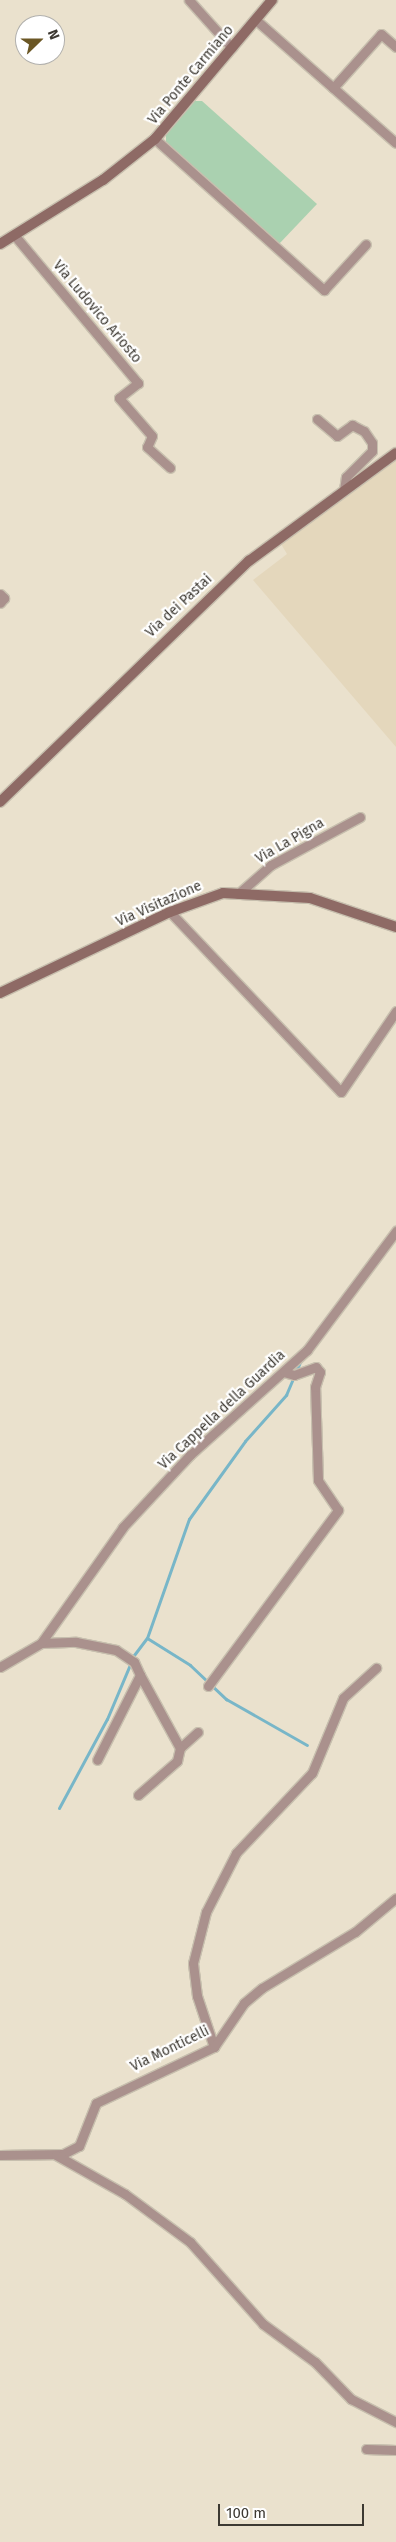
<!DOCTYPE html>
<html>
<head>
<meta charset="utf-8">
<style>
	body { margin:0 }
	#map { position:relative; width:396px; height:2542px; overflow:hidden; background:#eae1cd; font-family:"Fira Sans",sans-serif }
	div>[style] { position:absolute }
	.built>* { inset:0; background:#e4d7bc }
	.green>* { inset:0; background:#aad1b0 }
	.stream>* { height:3px; margin:-1.5px; padding:0 1.5px; transform-origin:1.5px; border-radius:1.5px; background:#78b6c8 }
	.roads { filter:drop-shadow(1px 0 #c7bfae) drop-shadow(-1px 0 #c7bfae) drop-shadow(0 1px #c7bfae) drop-shadow(0 -1px #c7bfae) }
	.street>* { height:9px; margin:-4.5px; padding:0 4.5px; transform-origin:4.5px; border-radius:4.5px; background:#aa918d }
	.secondary>* { height:10px; margin:-5px; padding:0 5px; transform-origin:5px; border-radius:5px; background:#8e6a65 }
	span { translate:-50% -50%; white-space:nowrap; text-align:center; line-height:1.15; -webkit-text-stroke:4.5px #fff; paint-order:stroke }
	.street-label { font-size:14px; color:#3d3932 }
	.north { position:absolute; left:15px; top:15px; width:50px; height:50px; box-sizing:border-box; background:#fff; border:1px solid #b1b0ad; border-radius:50%; rotate:68deg; font-size:14px; font-weight:700; line-height:20px; text-align:center; color:#3d3932 }
	.north::after { content:''; display:block; margin:auto; width:18px; height:22px; background:#6b5725; clip-path:polygon(50% 0,100% 100%,50% 72%,0 100%) }
	.scale { position:absolute; left:218px; top:2504px; width:146px; height:22px; box-sizing:border-box; border:2px solid #3d3932; border-top:0; padding-left:6px; font-size:15px; line-height:18px; white-space:nowrap; color:#3d3932; -webkit-text-stroke:4px #fff; paint-order:stroke }
</style>
</head>
<body>
<div id="map">
	<div class="built">
		<div style="clip-path:polygon(396px 459px,396px 747px,253px 580px,287px 554px,281px 544px)"></div>
	</div>
	<div class="green">
		<div style="clip-path:polygon(195px 101px,202px 101px,317px 204px,279px 244px,166px 142px,166px 134px)"></div>
	</div>
	<div class="stream">
		<div style="left:147px;top:1638px;width:51px;rotate:32.1deg"></div>
		<div style="left:190px;top:1665px;width:50px;rotate:43.4deg"></div>
		<div style="left:226px;top:1699px;width:93px;rotate:29.6deg"></div>
		<div style="left:59px;top:1808px;width:101px;rotate:-61.7deg"></div>
		<div style="left:107px;top:1719px;width:69px;rotate:-67.1deg"></div>
		<div style="left:134px;top:1655px;width:21px;rotate:-53deg"></div>
		<div style="left:147px;top:1638px;width:126px;rotate:-70.6deg"></div>
		<div style="left:189px;top:1519px;width:96px;rotate:-54.3deg"></div>
		<div style="left:245px;top:1441px;width:62px;rotate:-48.3deg"></div>
		<div style="left:286px;top:1395px;width:38px;rotate:-67deg"></div>
	</div>
	<div class="roads">
		<div class="street">
			<div style="left:189px;top:0;width:64px;rotate:48.1deg"></div>
			<div style="left:256px;top:20px;width:186px;rotate:41.3deg"></div>
			<div style="left:333px;top:88px;width:72px;rotate:-48.4deg"></div>
			<div style="left:381px;top:34px;width:20px;rotate:41deg"></div>
			<div style="left:155px;top:139px;width:227px;rotate:41.8deg"></div>
			<div style="left:324px;top:290px;width:62px;rotate:-47.6deg"></div>
			<div style="left:15px;top:236px;width:192px;rotate:50.1deg"></div>
			<div style="left:138px;top:383px;width:24px;rotate:142deg"></div>
			<div style="left:119px;top:398px;width:50px;rotate:49deg"></div>
			<div style="left:152px;top:436px;width:12px;rotate:114deg"></div>
			<div style="left:147px;top:447px;width:31px;rotate:42deg"></div>
			<div style="left:317px;top:419px;width:26px;rotate:40deg"></div>
			<div style="left:337px;top:436px;width:19px;rotate:-36deg"></div>
			<div style="left:352px;top:425px;width:13px;rotate:27deg"></div>
			<div style="left:364px;top:431px;width:14px;rotate:56deg"></div>
			<div style="left:372px;top:443px;width:8px;rotate:90deg"></div>
			<div style="left:372px;top:451px;width:37px;rotate:135deg"></div>
			<div style="left:346px;top:477px;width:12px;rotate:99deg"></div>
			<div style="left:0;top:594px;width:6px;rotate:45deg"></div>
			<div style="left:4px;top:598px;width:6px;rotate:129deg"></div>
			<div style="left:238px;top:894px;width:44px;rotate:-41.3deg"></div>
			<div style="left:271px;top:865px;width:101px;rotate:-28.3deg"></div>
			<div style="left:170px;top:912px;width:248px;rotate:46.5deg"></div>
			<div style="left:341px;top:1092px;width:98px;rotate:-55.8deg"></div>
			<div style="left:41px;top:1643px;width:35px;rotate:-2deg"></div>
			<div style="left:76px;top:1642px;width:41px;rotate:11.3deg"></div>
			<div style="left:116px;top:1650px;width:22px;rotate:34deg"></div>
			<div style="left:134px;top:1662px;width:14px;rotate:65deg"></div>
			<div style="left:140px;top:1675px;width:95px;rotate:116.8deg"></div>
			<div style="left:0;top:1667px;width:48px;rotate:-30.3deg"></div>
			<div style="left:41px;top:1643px;width:142px;rotate:-54.7deg"></div>
			<div style="left:123px;top:1527px;width:98px;rotate:-47.1deg"></div>
			<div style="left:190px;top:1455px;width:157px;rotate:-41.9deg"></div>
			<div style="left:307px;top:1350px;width:149px;rotate:-53.2deg"></div>
			<div style="left:140px;top:1675px;width:83px;rotate:61.3deg"></div>
			<div style="left:208px;top:1686px;width:219px;rotate:-53.5deg"></div>
			<div style="left:338px;top:1510px;width:36px;rotate:-124deg"></div>
			<div style="left:318px;top:1480px;width:93px;rotate:-91.8deg"></div>
			<div style="left:315px;top:1387px;width:16px;rotate:-72deg"></div>
			<div style="left:320px;top:1372px;width:6px;rotate:-129deg"></div>
			<div style="left:316px;top:1367px;width:23px;rotate:160deg"></div>
			<div style="left:294px;top:1375px;width:10px;rotate:-163deg"></div>
			<div style="left:180px;top:1748px;width:24px;rotate:-42deg"></div>
			<div style="left:138px;top:1795px;width:52px;rotate:-41.1deg"></div>
			<div style="left:177px;top:1761px;width:13px;rotate:-77deg"></div>
			<div style="left:214px;top:2047px;width:54px;rotate:-108.4deg"></div>
			<div style="left:197px;top:1996px;width:33px;rotate:-97deg"></div>
			<div style="left:193px;top:1963px;width:53px;rotate:-75.7deg"></div>
			<div style="left:206px;top:1912px;width:66px;rotate:-63deg"></div>
			<div style="left:236px;top:1853px;width:110px;rotate:-46.5deg"></div>
			<div style="left:312px;top:1773px;width:81px;rotate:-67.5deg"></div>
			<div style="left:343px;top:1698px;width:45px;rotate:-42.3deg"></div>
			<div style="left:0;top:2155px;width:63px;rotate:-0.9deg"></div>
			<div style="left:63px;top:2154px;width:18px;rotate:-27deg"></div>
			<div style="left:79px;top:2146px;width:46px;rotate:-68.4deg"></div>
			<div style="left:96px;top:2103px;width:131px;rotate:-25.4deg"></div>
			<div style="left:214px;top:2047px;width:53px;rotate:-55.7deg"></div>
			<div style="left:244px;top:2003px;width:23px;rotate:-40deg"></div>
			<div style="left:262px;top:1988px;width:109px;rotate:-31.1deg"></div>
			<div style="left:355px;top:1932px;width:53px;rotate:-39.7deg"></div>
			<div style="left:56px;top:2155px;width:79px;rotate:29.5deg"></div>
			<div style="left:125px;top:2194px;width:81px;rotate:36.4deg"></div>
			<div style="left:190px;top:2242px;width:110px;rotate:48.3deg"></div>
			<div style="left:263px;top:2324px;width:64px;rotate:36.2deg"></div>
			<div style="left:315px;top:2362px;width:52px;rotate:45.8deg"></div>
			<div style="left:351px;top:2399px;width:51px;rotate:27.1deg"></div>
			<div style="left:366px;top:2449px;width:30px;rotate:2deg"></div>
		</div>
		<div class="secondary">
			<div style="left:0;top:244px;width:121px;rotate:-31.9deg"></div>
			<div style="left:103px;top:180px;width:66px;rotate:-38.3deg"></div>
			<div style="left:155px;top:139px;width:182px;rotate:-49.9deg"></div>
			<div style="left:0;top:802px;width:347px;rotate:-44.1deg"></div>
			<div style="left:249px;top:561px;width:182px;rotate:-36.3deg"></div>
			<div style="left:0;top:993px;width:188px;rotate:-25.5deg"></div>
			<div style="left:170px;top:912px;width:56px;rotate:-19.7deg"></div>
			<div style="left:223px;top:893px;width:87px;rotate:3.3deg"></div>
			<div style="left:310px;top:898px;width:91px;rotate:18.6deg"></div>
		</div>
	</div>
	<div class="street-label">
		<span style="left:191px;top:75px;rotate:-50deg">Via Ponte Carmiano</span>
		<span style="left:97px;top:312px;rotate:50deg">Via Ludovico Ariosto</span>
		<span style="left:179px;top:606px;rotate:-43deg">Via dei Pastai</span>
		<span style="left:290px;top:841px;rotate:-30deg">Via La Pigna</span>
		<span style="left:159px;top:904px;rotate:-24deg">Via Visitazione</span>
		<span style="left:222px;top:1410px;rotate:-43deg">Via Cappella della Guardia</span>
		<span style="left:170px;top:2049px;rotate:-26deg">Via Monticelli</span>
	</div>
	<div class="north">N</div>
	<div class="scale">100 m</div>
</div>
</body>
</html>
